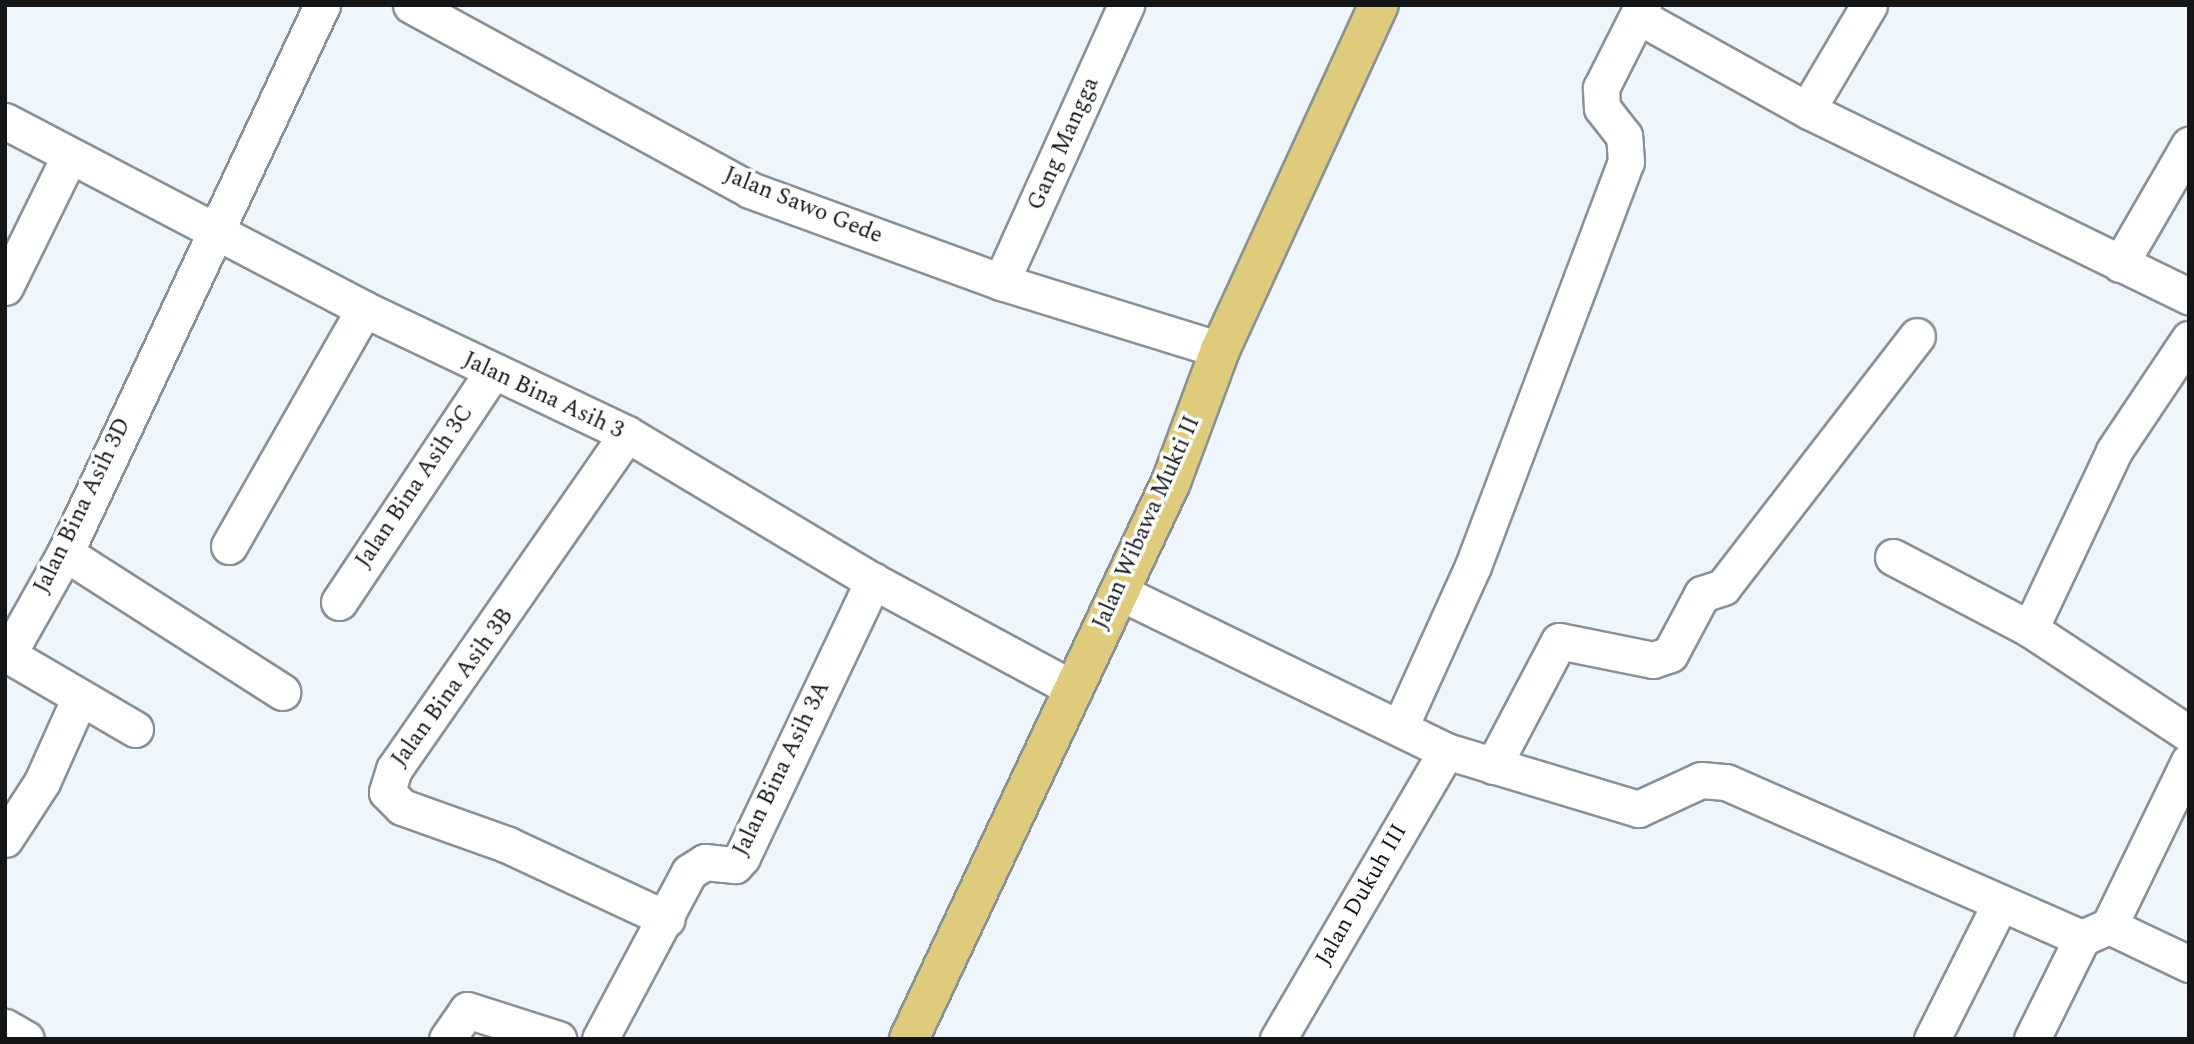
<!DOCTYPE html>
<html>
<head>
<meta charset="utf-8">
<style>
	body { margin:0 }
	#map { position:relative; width:2194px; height:1044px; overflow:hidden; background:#eef6fc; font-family:Spectral,serif }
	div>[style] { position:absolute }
	.roads { filter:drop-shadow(2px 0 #899096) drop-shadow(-2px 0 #899096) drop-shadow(0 2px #899096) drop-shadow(0 -2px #899096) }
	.minor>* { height:35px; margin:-17.5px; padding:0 17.5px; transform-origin:17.5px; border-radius:17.5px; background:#fff }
	.major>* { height:38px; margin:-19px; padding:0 19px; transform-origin:19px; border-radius:19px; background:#dfcb7c }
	span { translate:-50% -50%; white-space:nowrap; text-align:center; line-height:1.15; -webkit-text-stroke:7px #fff; paint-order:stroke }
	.street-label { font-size:23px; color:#131517 }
	.frame { position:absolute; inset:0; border:7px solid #131517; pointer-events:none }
</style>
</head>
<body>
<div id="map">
	<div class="roads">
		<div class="minor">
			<div style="left:411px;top:5px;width:386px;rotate:28.6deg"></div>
			<div style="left:750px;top:190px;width:267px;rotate:20.1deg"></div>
			<div style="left:1001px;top:282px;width:229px;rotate:17.2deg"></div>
			<div style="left:1638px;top:16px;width:196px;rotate:29.1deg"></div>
			<div style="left:1809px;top:111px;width:423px;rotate:26deg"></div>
			<div style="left:1817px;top:93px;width:102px;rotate:-59.4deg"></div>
			<div style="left:5px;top:121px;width:405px;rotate:27.6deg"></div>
			<div style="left:364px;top:309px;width:291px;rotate:25.4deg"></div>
			<div style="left:627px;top:434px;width:287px;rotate:30.9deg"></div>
			<div style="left:873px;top:581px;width:226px;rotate:28.3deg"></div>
			<div style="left:2120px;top:264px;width:138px;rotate:-59.9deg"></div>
			<div style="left:1001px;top:282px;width:304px;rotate:-65.7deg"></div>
			<div style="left:5px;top:287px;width:145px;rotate:-63.8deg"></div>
			<div style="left:627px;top:434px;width:408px;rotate:124.8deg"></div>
			<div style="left:394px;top:769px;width:24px;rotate:107deg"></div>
			<div style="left:387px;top:792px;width:21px;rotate:45deg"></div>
			<div style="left:402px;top:807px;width:113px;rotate:19.7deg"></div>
			<div style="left:508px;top:845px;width:175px;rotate:25deg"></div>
			<div style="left:229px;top:546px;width:273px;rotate:-60.3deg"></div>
			<div style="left:65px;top:553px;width:258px;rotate:32.6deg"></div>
			<div style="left:1893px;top:557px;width:155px;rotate:27.7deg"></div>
			<div style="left:2030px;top:629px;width:197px;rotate:-64.7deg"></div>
			<div style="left:2114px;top:451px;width:135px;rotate:-56.2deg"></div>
			<div style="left:1119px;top:592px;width:364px;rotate:25.9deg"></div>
			<div style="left:1446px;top:751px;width:201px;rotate:16.8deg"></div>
			<div style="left:1638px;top:809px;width:69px;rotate:-24.7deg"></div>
			<div style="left:1701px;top:780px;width:25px;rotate:5deg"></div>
			<div style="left:1726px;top:782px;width:389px;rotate:23.7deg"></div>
			<div style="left:2082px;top:938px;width:30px;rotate:-24deg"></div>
			<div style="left:2109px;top:926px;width:183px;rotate:-64.1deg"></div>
			<div style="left:339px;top:602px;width:275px;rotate:-56.3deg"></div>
			<div style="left:2030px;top:629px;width:191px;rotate:33.4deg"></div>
			<div style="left:1400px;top:727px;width:177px;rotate:-65.6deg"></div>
			<div style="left:1473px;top:566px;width:432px;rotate:-69.3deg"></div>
			<div style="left:1626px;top:162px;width:26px;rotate:-94deg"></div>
			<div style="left:1624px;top:136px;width:36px;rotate:-128deg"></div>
			<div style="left:1602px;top:108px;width:20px;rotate:-93deg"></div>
			<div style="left:1601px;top:88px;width:93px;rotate:-63.2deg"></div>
			<div style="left:135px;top:729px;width:139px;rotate:-149.7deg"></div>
			<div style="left:15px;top:659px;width:11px;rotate:-112deg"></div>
			<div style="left:11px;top:649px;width:110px;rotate:-60.6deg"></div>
			<div style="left:65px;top:553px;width:605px;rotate:-64.87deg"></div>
			<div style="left:1493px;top:766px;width:141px;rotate:-62.2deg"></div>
			<div style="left:1559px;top:641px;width:96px;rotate:11.4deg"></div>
			<div style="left:1653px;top:660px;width:18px;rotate:-19deg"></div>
			<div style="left:1670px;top:654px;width:68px;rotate:-61.9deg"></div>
			<div style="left:1702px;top:594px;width:22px;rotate:-18deg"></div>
			<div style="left:1723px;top:587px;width:317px;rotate:-52.3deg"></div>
			<div style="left:5px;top:839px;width:68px;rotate:-57deg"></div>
			<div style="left:42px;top:782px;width:93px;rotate:-65.9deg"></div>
			<div style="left:2109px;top:926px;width:89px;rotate:25.4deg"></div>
			<div style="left:5px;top:1027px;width:24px;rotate:30deg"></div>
			<div style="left:447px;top:1039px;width:35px;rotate:-55deg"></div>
			<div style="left:467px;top:1010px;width:96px;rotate:17.7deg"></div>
			<div style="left:600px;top:1039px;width:189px;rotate:-61.9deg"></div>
			<div style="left:689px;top:872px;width:19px;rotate:-32deg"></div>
			<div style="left:705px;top:862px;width:30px;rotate:6deg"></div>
			<div style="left:735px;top:865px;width:11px;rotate:-49deg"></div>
			<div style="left:742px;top:857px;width:306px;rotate:-64.6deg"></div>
			<div style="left:1278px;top:1039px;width:333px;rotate:-59.7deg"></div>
			<div style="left:1932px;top:1039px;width:149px;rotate:-63.3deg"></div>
			<div style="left:2032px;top:1039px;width:113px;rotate:-63.7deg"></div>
		</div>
		<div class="major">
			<div style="left:909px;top:1039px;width:616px;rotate:-64.81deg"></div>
			<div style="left:1171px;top:482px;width:141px;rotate:-69.6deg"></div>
			<div style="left:1220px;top:350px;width:380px;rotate:-65.3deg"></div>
		</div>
	</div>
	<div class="street-label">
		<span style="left:1064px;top:144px;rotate:-66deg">Gang Mangga</span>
		<span style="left:803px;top:206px;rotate:22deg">Jalan Sawo Gede</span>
		<span style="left:543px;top:396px;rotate:25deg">Jalan Bina Asih 3</span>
		<span style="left:415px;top:487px;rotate:-56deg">Jalan Bina Asih 3C</span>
		<span style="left:83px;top:506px;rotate:-64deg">Jalan Bina Asih 3D</span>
		<span style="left:1147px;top:523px;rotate:-66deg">Jalan Wibawa Mukti II</span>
		<span style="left:453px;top:688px;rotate:-54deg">Jalan Bina Asih 3B</span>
		<span style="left:782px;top:769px;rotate:-64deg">Jalan Bina Asih 3A</span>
		<span style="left:1362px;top:895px;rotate:-60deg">Jalan Dukuh III</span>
	</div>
	<div class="frame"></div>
</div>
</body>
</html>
